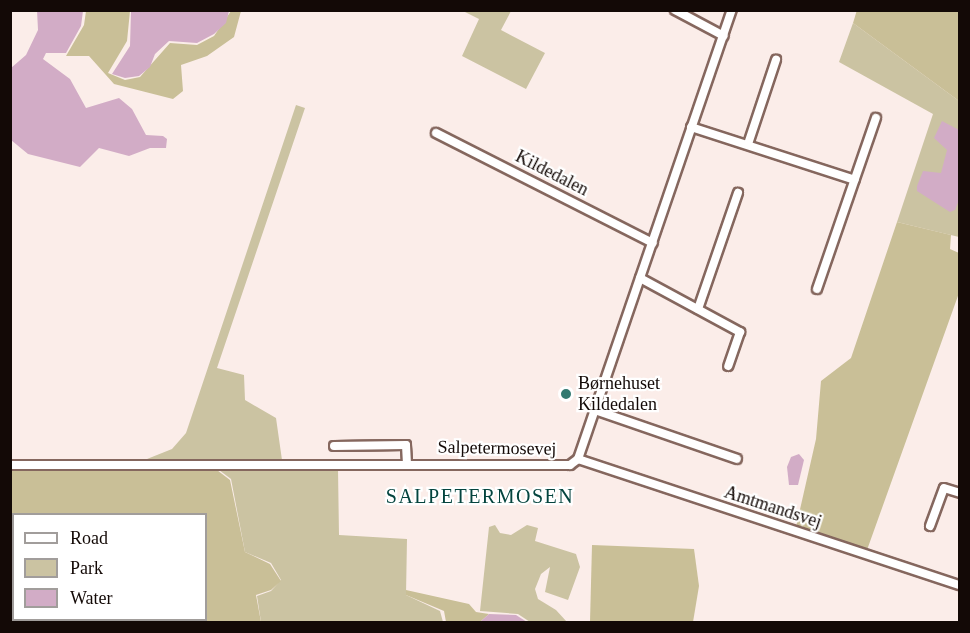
<!DOCTYPE html>
<html>
<head>
<meta charset="utf-8">
<style>
	body { margin:0 }
	#map { position:relative; width:970px; height:633px; overflow:hidden; background:#fbede9; font-family:"Times New Roman",serif }
	div>[style] { position:absolute }
	.green>* { inset:0; background:#cbc3a2 }
	.forest>* { inset:0; background:#c9bf97 }
	.water>* { inset:0; background:#d2acc6 }
	.roads { filter:drop-shadow(2px 0 #85675e) drop-shadow(-2px 0 #85675e) drop-shadow(0 2px #85675e) drop-shadow(0 -2px #85675e) }
	.street>* { height:8px; margin:-4px; padding:0 4px; transform-origin:4px; border-radius:4px; background:#fff }
	.dots>* { width:16px; height:16px; translate:-50% -50%; box-sizing:border-box; border:3px solid #fff; border-radius:50% }
	span { translate:-50% -50%; white-space:nowrap; text-align:center; line-height:1.15; -webkit-text-stroke:4.5px #fff; paint-order:stroke }
	.street-label { font-size:18px; color:#130906 }
	.poi-label { font-size:18px; color:#130906 }
	.left { translate:0 -50%; text-align:left }
	.neighbourhood-label { font-size:20px; color:#04443e; letter-spacing:1.5px }
	.frame { position:absolute; inset:0; border:12px solid #130906; pointer-events:none }
	.legend { position:absolute; left:12px; top:513px; width:195px; height:108px; box-sizing:border-box; background:#fff; border:2px solid #a19d9b; margin:0; padding:8px 10px; list-style:none; font-size:18px; color:#130906 }
	.legend li { display:flex; align-items:center; gap:12px; height:30px }
	.legend b { width:30px; border:2px solid #a19d9b }
</style>
</head>
<body>
<div id="map">
	<div class="green">
		<div style="clip-path:polygon(463px 11px,511px 11px,501px 30px,545px 53px,526px 89px,462px 56px,479px 19px)"></div>
		<div style="clip-path:polygon(853px 23px,959px 101px,959px 237px,897px 222px,933px 114px,839px 62px)"></div>
		<div style="clip-path:polygon(296px 105px,305px 108px,217px 368px,244px 375px,245px 400px,276px 418px,282px 460px,147px 459px,172px 449px,186px 433px)"></div>
		<div style="clip-path:polygon(215px 467px,338px 469px,339px 535px,407px 539px,406px 595px,440px 611px,443px 622px,261px 622px,257px 596px,271px 591px,281px 580px,271px 563px,245px 552px,231px 479px)"></div>
		<div style="clip-path:polygon(495px 525px,500px 533px,511px 535px,527px 525px,538px 528px,535px 541px,576px 554px,580px 567px,568px 600px,545px 592px,550px 567px,541px 574px,535px 589px,538px 599px,556px 610px,567px 622px,530px 622px,518px 614px,480px 611px,489px 527px)"></div>
	</div>
	<div class="forest">
		<div style="clip-path:polygon(857px 10px,959px 11px,959px 101px,853px 23px)"></div>
		<div style="clip-path:polygon(86px 11px,130px 11px,127px 41px,108px 73px,125px 80px,140px 77px,170px 43px,197px 45px,214px 36px,231px 11px,241px 11px,234px 37px,207px 56px,181px 65px,183px 91px,173px 99px,114px 84px,89px 56px,66px 56px,84px 25px)"></div>
		<div style="clip-path:polygon(897px 222px,951px 235px,950px 249px,959px 253px,959px 293px,867px 550px,796px 527px,816px 439px,821px 381px,851px 358px)"></div>
		<div style="clip-path:polygon(evenodd,213px 467px,230px 480px,245px 552px,270px 564px,281px 581px,271px 590px,256px 595px,261px 622px,11px 622px,10px 468px,213px 467px,14px 514px,206px 514px,206px 620px,14px 620px,14px 514px)"></div>
		<div style="clip-path:polygon(592px 545px,694px 549px,699px 586px,693px 622px,590px 622px)"></div>
		<div style="clip-path:polygon(406px 590px,469px 604px,476px 612px,489px 614px,480px 622px,446px 622px,444px 611px,406px 595px)"></div>
	</div>
	<div class="water">
		<div style="clip-path:polygon(37px 10px,83px 11px,81px 26px,66px 53px,46px 53px,43px 59px,70px 79px,86px 108px,119px 98px,132px 109px,146px 135px,163px 136px,167px 139px,166px 148px,150px 148px,129px 156px,99px 148px,80px 167px,28px 154px,11px 140px,11px 68px,26px 55px,38px 30px)"></div>
		<div style="clip-path:polygon(131px 11px,229px 11px,226px 23px,214px 34px,197px 43px,169px 41px,155px 54px,150px 67px,139px 76px,125px 78px,112px 74px,130px 46px)"></div>
		<div style="clip-path:polygon(942px 121px,959px 130px,959px 200px,955px 210px,950px 212px,917px 191px,917px 186px,923px 171px,941px 173px,947px 150px,934px 138px)"></div>
		<div style="clip-path:polygon(799px 454px,804px 460px,798px 485px,789px 485px,787px 467px,791px 457px)"></div>
		<div style="clip-path:polygon(489px 614px,516px 615px,527px 622px,480px 622px)"></div>
	</div>
	<div class="roads">
		<div class="street">
			<div style="left:675px;top:10px;width:55px;rotate:28deg"></div>
			<div style="left:691px;top:127px;width:172px;rotate:17.9deg"></div>
			<div style="left:436px;top:133px;width:243px;rotate:26.9deg"></div>
			<div style="left:748px;top:144px;width:89px;rotate:-71.6deg"></div>
			<div style="left:640px;top:278px;width:114px;rotate:28.4deg"></div>
			<div style="left:740px;top:332px;width:36px;rotate:109deg"></div>
			<div style="left:817px;top:289px;width:181px;rotate:-71deg"></div>
			<div style="left:698px;top:309px;width:123px;rotate:-71deg"></div>
			<div style="left:595px;top:410px;width:150px;rotate:19deg"></div>
			<div style="left:334px;top:446px;width:72px;rotate:-0.8deg"></div>
			<div style="left:406px;top:445px;width:18px;rotate:87deg"></div>
			<div style="left:578px;top:459px;width:402px;rotate:18.3deg"></div>
			<div style="left:10px;top:465px;width:560px"></div>
			<div style="left:570px;top:465px;width:10px;rotate:-37deg"></div>
			<div style="left:578px;top:459px;width:475px;rotate:-71.1deg"></div>
			<div style="left:930px;top:526px;width:40px;rotate:-69.8deg"></div>
			<div style="left:944px;top:488px;width:17px;rotate:17deg"></div>
		</div>
	</div>
	<div class="dots">
		<div style="left:566px;top:394px;background:#327970"></div>
	</div>
	<div class="street-label">
		<span style="left:552px;top:173px;rotate:27deg">Kildedalen</span>
		<span style="left:497px;top:448px;rotate:1deg">Salpetermosevej</span>
		<span style="left:773px;top:507px;rotate:18deg">Amtmandsvej</span>
	</div>
	<div class="poi-label">
		<span class="left" style="left:578px;top:394px">Børnehuset<br>Kildedalen</span>
	</div>
	<div class="neighbourhood-label">
		<span style="left:480px;top:496px">SALPETERMOSEN</span>
	</div>
	<div class="frame"></div>
	<ul class="legend">
	<li><b style="height:8px;background:#fff"></b>Road</li>
	<li><b style="height:16px;background:#cbc3a2"></b>Park</li>
	<li><b style="height:16px;background:#d2acc6"></b>Water</li>
	</ul>
</div>
</body>
</html>
